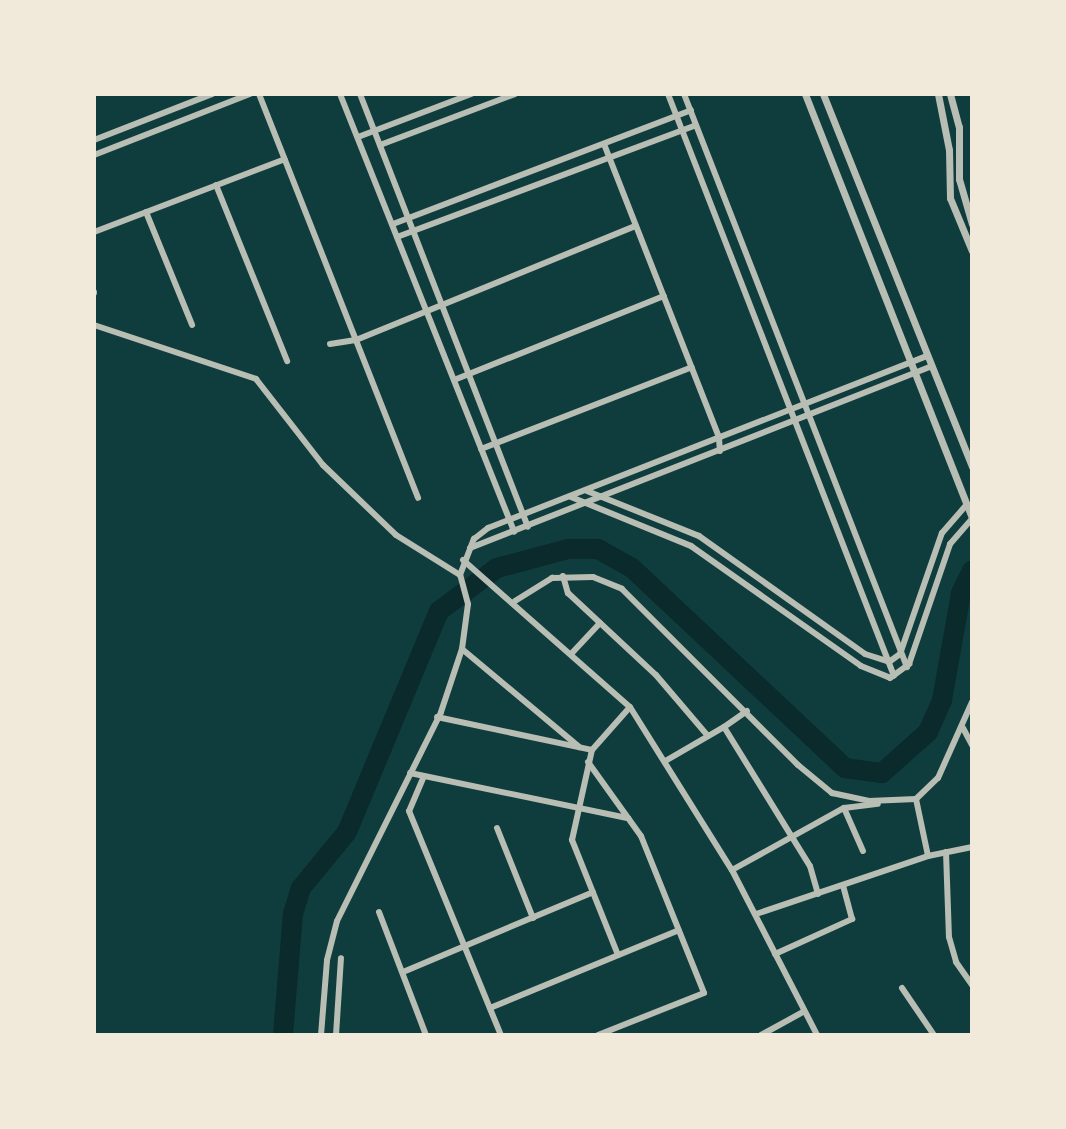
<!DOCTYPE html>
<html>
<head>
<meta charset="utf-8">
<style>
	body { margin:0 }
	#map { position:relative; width:1066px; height:1129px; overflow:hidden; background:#0f3d3e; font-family:"DejaVu Sans",sans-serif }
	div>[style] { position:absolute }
	.river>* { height:20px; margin:-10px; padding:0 10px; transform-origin:10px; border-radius:10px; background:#0a2a2b }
	.minor>* { height:6px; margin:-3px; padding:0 3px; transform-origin:3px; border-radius:3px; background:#b8beb3 }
	.tertiary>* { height:7px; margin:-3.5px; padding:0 3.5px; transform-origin:3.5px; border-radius:3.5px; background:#b8beb3 }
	span { translate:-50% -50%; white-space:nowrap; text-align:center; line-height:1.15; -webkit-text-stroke:7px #f1e9da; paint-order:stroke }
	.frame { position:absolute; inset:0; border:96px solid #f1e9da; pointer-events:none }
</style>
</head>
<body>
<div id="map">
	<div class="river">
		<div style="left:283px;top:1035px;width:121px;rotate:-85.3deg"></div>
		<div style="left:293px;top:914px;width:27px;rotate:-73deg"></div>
		<div style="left:301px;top:888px;width:72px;rotate:-50.6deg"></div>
		<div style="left:347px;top:832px;width:239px;rotate:-67.4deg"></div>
		<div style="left:439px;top:611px;width:72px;rotate:-36.6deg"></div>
		<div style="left:497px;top:568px;width:73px;rotate:-15deg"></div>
		<div style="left:568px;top:549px;width:30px"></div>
		<div style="left:598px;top:549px;width:39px;rotate:29deg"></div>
		<div style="left:632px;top:568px;width:292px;rotate:43.2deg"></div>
		<div style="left:845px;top:768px;width:37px;rotate:8deg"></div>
		<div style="left:882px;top:773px;width:62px;rotate:-41.7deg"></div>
		<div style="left:928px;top:732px;width:35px;rotate:-66deg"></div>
		<div style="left:942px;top:700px;width:109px;rotate:-79.9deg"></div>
		<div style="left:961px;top:593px;width:25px;rotate:-64deg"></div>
	</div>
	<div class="minor">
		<div style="left:259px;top:94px;width:434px;rotate:68.5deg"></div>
		<div style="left:340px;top:94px;width:471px;rotate:68.3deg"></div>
		<div style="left:360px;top:94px;width:464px;rotate:68.8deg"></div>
		<div style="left:668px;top:94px;width:624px;rotate:68.78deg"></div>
		<div style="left:684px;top:94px;width:615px;rotate:68.74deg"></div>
		<div style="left:358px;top:137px;width:121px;rotate:-20.8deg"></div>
		<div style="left:94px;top:140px;width:127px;rotate:-21.3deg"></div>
		<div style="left:604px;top:144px;width:316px;rotate:68.6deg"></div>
		<div style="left:719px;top:438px;width:13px;rotate:86deg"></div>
		<div style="left:380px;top:145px;width:144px;rotate:-20.7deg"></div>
		<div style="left:94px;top:155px;width:168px;rotate:-21.4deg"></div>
		<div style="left:216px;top:185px;width:190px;rotate:68deg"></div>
		<div style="left:146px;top:212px;width:122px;rotate:67.8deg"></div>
		<div style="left:393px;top:224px;width:319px;rotate:-20.9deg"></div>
		<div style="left:94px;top:232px;width:204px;rotate:-20.9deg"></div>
		<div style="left:397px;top:237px;width:319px;rotate:-20.5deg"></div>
		<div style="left:94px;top:292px;width:1px;rotate:90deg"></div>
		<div style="left:94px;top:325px;width:171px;rotate:18.4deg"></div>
		<div style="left:256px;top:379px;width:109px;rotate:52.1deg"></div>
		<div style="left:323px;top:465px;width:101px;rotate:43.8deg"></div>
		<div style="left:396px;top:535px;width:75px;rotate:32deg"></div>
		<div style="left:330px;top:344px;width:26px;rotate:-9deg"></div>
		<div style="left:356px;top:340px;width:302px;rotate:-22.2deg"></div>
		<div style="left:454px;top:380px;width:226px;rotate:-21.8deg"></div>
		<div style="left:481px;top:449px;width:226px;rotate:-21.2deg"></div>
		<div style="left:587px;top:491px;width:121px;rotate:21.9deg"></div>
		<div style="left:699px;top:536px;width:204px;rotate:35.4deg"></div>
		<div style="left:865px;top:654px;width:25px;rotate:18deg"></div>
		<div style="left:889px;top:662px;width:14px;rotate:-36deg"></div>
		<div style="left:900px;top:654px;width:128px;rotate:-70.9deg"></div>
		<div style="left:942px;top:533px;width:38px;rotate:-49deg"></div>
		<div style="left:571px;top:497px;width:130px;rotate:22.2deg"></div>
		<div style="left:691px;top:546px;width:208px;rotate:35.2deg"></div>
		<div style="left:861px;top:666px;width:31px;rotate:22deg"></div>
		<div style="left:890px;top:678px;width:24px;rotate:-36deg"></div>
		<div style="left:909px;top:664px;width:127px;rotate:-71.1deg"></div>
		<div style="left:950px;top:544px;width:33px;rotate:-49deg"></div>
		<div style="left:470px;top:548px;width:496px;rotate:-21.5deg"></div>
		<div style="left:463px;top:560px;width:222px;rotate:41.4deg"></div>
		<div style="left:630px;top:707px;width:192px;rotate:58deg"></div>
		<div style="left:732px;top:870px;width:186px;rotate:62.7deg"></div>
		<div style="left:563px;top:576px;width:18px;rotate:74deg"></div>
		<div style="left:568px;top:593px;width:120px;rotate:43deg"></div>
		<div style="left:656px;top:675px;width:80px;rotate:49.6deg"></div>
		<div style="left:515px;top:601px;width:44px;rotate:-31.9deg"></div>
		<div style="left:552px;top:578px;width:41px;rotate:-1.4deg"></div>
		<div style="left:593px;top:577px;width:31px;rotate:22deg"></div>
		<div style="left:622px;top:589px;width:249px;rotate:45deg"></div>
		<div style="left:798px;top:765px;width:44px;rotate:39.5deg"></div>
		<div style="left:832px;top:793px;width:38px;rotate:12deg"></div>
		<div style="left:869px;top:801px;width:47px;rotate:-2.4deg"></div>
		<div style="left:916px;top:799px;width:30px;rotate:-44deg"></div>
		<div style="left:938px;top:778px;width:83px;rotate:-65.9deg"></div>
		<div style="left:462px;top:649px;width:153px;rotate:39.9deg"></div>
		<div style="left:572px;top:653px;width:41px;rotate:-47deg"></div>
		<div style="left:437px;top:717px;width:158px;rotate:12deg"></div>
		<div style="left:724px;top:727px;width:28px;rotate:-35deg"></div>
		<div style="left:963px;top:728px;width:19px;rotate:62deg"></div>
		<div style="left:667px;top:760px;width:66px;rotate:-30.1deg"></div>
		<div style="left:724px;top:727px;width:163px;rotate:58.3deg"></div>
		<div style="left:810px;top:866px;width:29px;rotate:74deg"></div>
		<div style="left:588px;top:762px;width:91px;rotate:54.4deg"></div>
		<div style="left:641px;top:836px;width:169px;rotate:68.1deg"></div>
		<div style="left:704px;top:993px;width:114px;rotate:158.4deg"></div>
		<div style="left:410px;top:773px;width:223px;rotate:11.7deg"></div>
		<div style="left:424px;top:776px;width:38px;rotate:113deg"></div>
		<div style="left:409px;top:811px;width:242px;rotate:67.7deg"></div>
		<div style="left:916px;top:799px;width:58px;rotate:78.1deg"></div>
		<div style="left:844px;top:808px;width:34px;rotate:-7deg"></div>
		<div style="left:497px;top:828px;width:97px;rotate:68.2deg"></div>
		<div style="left:946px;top:852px;width:85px;rotate:88deg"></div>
		<div style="left:949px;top:937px;width:26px;rotate:74deg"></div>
		<div style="left:956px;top:962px;width:28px;rotate:55deg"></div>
		<div style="left:732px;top:870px;width:128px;rotate:-29deg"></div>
		<div style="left:844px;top:808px;width:47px;rotate:66.2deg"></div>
		<div style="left:379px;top:912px;width:132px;rotate:69.1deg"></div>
		<div style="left:756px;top:914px;width:182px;rotate:-18.6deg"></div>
		<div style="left:928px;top:856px;width:45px;rotate:-11.6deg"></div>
		<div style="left:775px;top:954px;width:85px;rotate:-24.4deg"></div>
		<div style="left:852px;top:919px;width:35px;rotate:-105deg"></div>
		<div style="left:618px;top:955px;width:124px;rotate:-111.8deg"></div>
		<div style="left:572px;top:840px;width:92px;rotate:-77.5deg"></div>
		<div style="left:592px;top:750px;width:57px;rotate:-48.5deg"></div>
		<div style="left:403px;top:972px;width:206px;rotate:-22.8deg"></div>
		<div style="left:902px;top:988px;width:57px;rotate:55.8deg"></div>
		<div style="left:490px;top:1008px;width:204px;rotate:-22.4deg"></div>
		<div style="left:321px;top:1035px;width:75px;rotate:-85.4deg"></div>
		<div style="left:327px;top:960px;width:40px;rotate:-75.6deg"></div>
		<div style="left:337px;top:921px;width:233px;rotate:-63.5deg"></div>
		<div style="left:441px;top:712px;width:66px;rotate:-71.6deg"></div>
		<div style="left:462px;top:649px;width:45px;rotate:-82.4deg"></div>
		<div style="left:468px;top:604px;width:30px;rotate:-105deg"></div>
		<div style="left:460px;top:575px;width:39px;rotate:-69deg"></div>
		<div style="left:474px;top:539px;width:18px;rotate:-38deg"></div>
		<div style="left:488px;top:528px;width:471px;rotate:-21.4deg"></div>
		<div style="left:336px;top:1035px;width:77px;rotate:-86.3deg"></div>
		<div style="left:761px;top:1035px;width:48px;rotate:-28.7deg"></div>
	</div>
	<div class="tertiary">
		<div style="left:805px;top:94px;width:455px;rotate:68.5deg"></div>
		<div style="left:823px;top:94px;width:402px;rotate:68.2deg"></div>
		<div style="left:938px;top:94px;width:57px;rotate:78.9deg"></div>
		<div style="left:949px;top:150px;width:48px;rotate:88.8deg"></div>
		<div style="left:950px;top:198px;width:57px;rotate:67.5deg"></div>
		<div style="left:950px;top:94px;width:34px;rotate:75deg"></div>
		<div style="left:959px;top:127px;width:52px;rotate:90deg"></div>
		<div style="left:959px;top:179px;width:47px;rotate:73.9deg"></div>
	</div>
	<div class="frame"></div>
</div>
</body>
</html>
